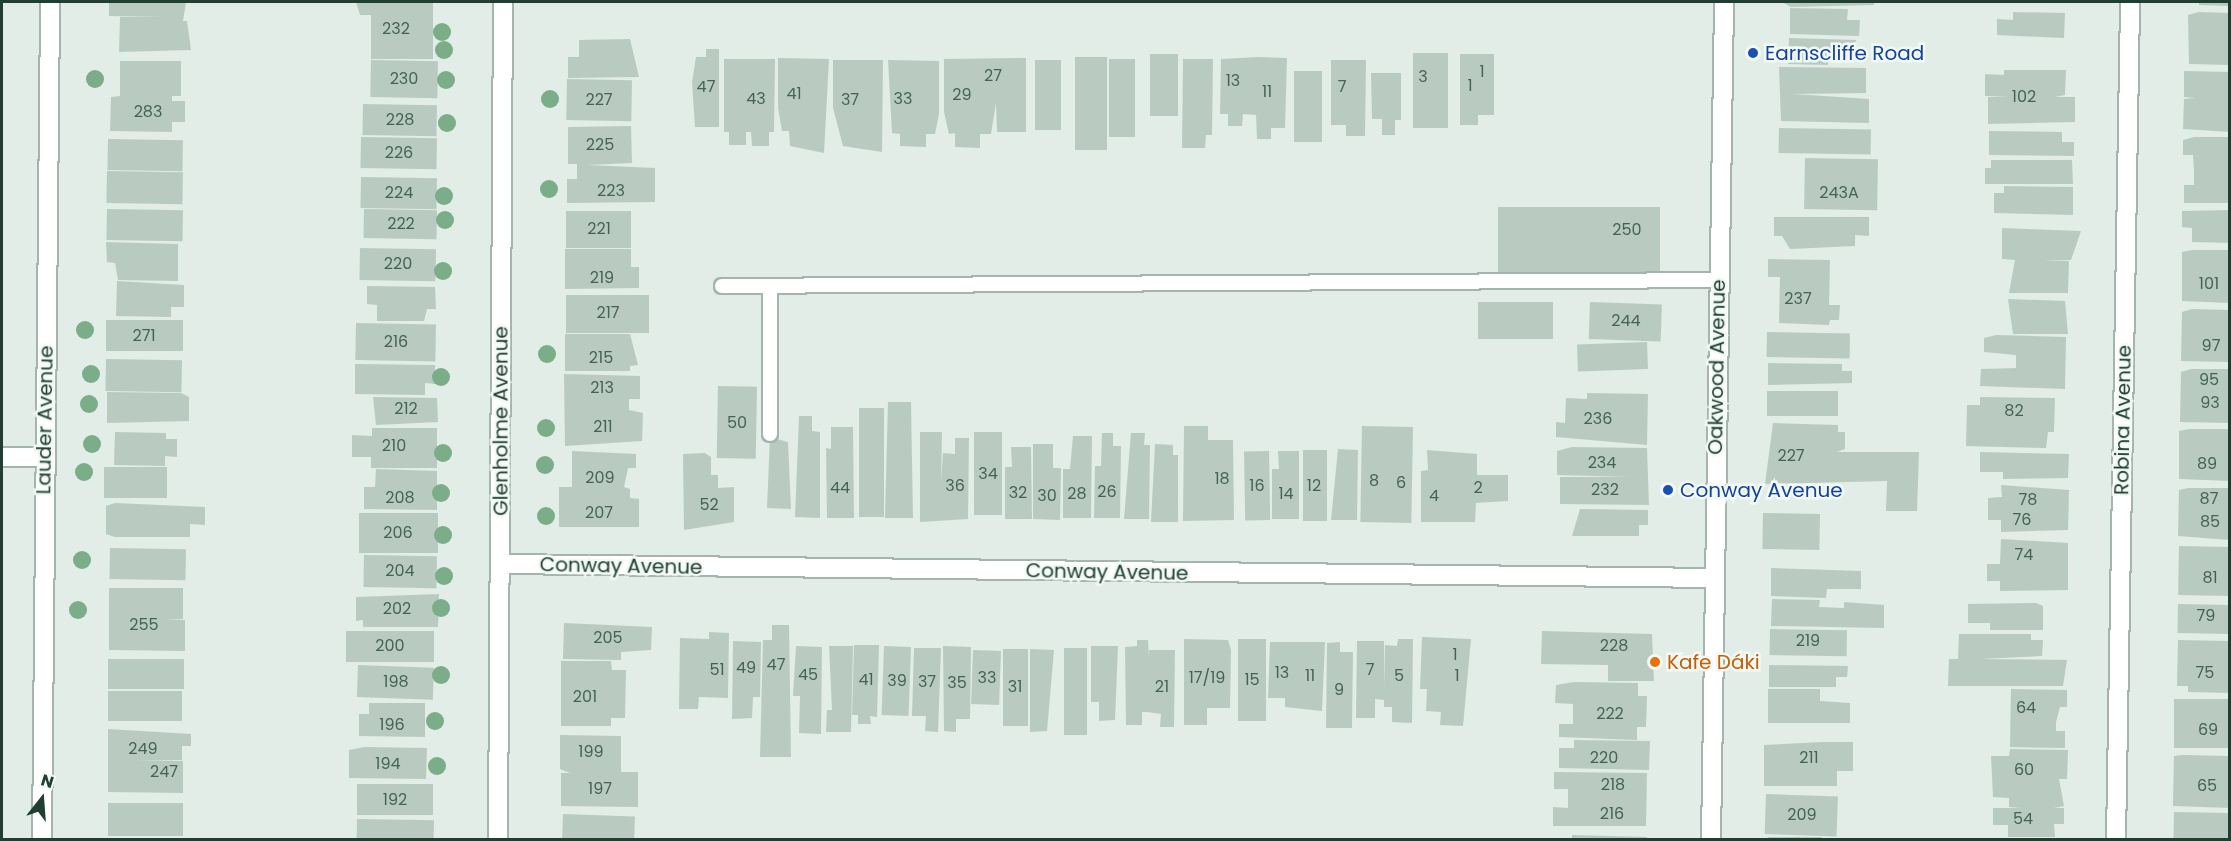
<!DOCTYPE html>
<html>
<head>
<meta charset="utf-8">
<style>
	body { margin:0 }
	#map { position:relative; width:2231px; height:841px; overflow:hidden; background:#e1ede6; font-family:Poppins,sans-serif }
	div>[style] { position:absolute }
	.building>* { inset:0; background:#b9cbc1; transform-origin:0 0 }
	.roads { filter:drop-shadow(2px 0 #a3b5ac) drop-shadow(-2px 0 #a3b5ac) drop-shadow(0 2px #a3b5ac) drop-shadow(0 -2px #a3b5ac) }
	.lane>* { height:14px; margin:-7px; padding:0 7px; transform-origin:7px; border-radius:7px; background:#fff }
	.street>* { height:18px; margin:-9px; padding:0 9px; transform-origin:9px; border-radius:9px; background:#fff }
	.secondary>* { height:18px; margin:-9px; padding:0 9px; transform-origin:9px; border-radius:9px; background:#fff }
	.trees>* { width:18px; height:18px; margin:-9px; border-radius:50%; background:#7aad88 }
	.dots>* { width:16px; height:16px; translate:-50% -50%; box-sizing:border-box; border:3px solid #f2f9f4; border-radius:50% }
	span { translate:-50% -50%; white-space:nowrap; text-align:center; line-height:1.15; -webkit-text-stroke:5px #f2f9f4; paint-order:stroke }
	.number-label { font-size:16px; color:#466256 }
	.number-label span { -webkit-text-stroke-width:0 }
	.transit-label { font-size:20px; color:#164399 }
	.left { translate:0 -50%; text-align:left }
	.street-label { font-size:20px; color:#203f32 }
	.food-label { font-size:20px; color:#c56008 }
	.frame { position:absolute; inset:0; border:3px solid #203f32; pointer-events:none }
	.north { position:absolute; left:12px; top:769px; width:60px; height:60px; -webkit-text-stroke:4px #f2f9f4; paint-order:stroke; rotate:17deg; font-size:16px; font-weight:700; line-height:24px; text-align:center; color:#203f32 }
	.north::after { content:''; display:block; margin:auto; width:21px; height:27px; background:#203f32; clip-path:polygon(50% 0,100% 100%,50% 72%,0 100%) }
</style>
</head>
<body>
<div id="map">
	<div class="building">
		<div style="clip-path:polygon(109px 2px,186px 2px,183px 21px,187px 21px,191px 50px,119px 52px,120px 17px,162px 17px,109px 16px)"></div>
		<div style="clip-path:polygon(356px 2px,433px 2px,433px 59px,371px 59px,371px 15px,360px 15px)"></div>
		<div style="clip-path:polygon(1782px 2px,1874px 2px,1874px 5px,1791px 7px)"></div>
		<div style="clip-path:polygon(2199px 2px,2230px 2px,2230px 6px,2199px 5px)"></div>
		<div style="clip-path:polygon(1790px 8px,1848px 9px,1847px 20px,1860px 20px,1859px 36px,1790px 34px)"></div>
		<div style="clip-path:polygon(2013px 12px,2065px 13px,2064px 38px,1997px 35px,1997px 19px,2013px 20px)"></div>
		<div style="clip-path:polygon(2199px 12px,2230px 13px,2230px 65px,2189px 64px,2188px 15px)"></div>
		<div style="clip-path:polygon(1789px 38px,1856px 40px,1856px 58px,1828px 57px,1828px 65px,1788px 64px)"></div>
		<div style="clip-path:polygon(630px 39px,639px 77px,568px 78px,568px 57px,579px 57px,579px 40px)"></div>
		<div style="clip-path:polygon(706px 49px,719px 49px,719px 127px,695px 127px,692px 82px,696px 57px,706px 57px)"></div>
		<div style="left:1413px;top:53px;width:35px;height:75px"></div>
		<div style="left:1150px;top:54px;width:28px;height:62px"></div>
		<div style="clip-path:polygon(1460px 54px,1494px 54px,1494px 115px,1478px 115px,1478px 125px,1460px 125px)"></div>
		<div style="left:1075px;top:57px;width:32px;height:93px"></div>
		<div style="clip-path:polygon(1258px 57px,1287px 58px,1285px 128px,1271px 128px,1271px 139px,1257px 139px,1256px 115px,1243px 114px,1242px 126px,1228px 126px,1228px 114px,1220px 114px,1221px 59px)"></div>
		<div style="clip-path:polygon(778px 58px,829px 59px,824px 153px,790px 146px,789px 131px,782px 131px,778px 108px)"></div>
		<div style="clip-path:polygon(1026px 58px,1026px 132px,997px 132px,996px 103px,991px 134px,980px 134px,980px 148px,955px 147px,955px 133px,949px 134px,944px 112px,944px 59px)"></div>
		<div style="clip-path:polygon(724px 59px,775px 59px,774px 132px,769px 132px,769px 146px,752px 146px,751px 132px,746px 132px,746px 145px,729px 145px,729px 132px,724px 132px)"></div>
		<div style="left:1109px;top:59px;width:26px;height:78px"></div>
		<div style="clip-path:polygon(1183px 59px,1213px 59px,1212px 135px,1206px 135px,1205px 148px,1182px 148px)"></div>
		<div style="left:371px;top:60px;width:67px;height:37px;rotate:1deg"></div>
		<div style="clip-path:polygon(833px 60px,883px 60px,882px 152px,843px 146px,833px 108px)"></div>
		<div style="clip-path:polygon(888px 60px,939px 61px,939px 114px,935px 134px,926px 134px,926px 147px,900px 146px,900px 134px,892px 133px)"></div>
		<div style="left:1035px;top:60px;width:26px;height:70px"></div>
		<div style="clip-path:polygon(1331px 60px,1366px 60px,1365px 136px,1346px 136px,1346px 125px,1331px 125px)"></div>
		<div style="clip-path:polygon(120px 61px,181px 61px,181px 96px,172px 96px,172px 101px,185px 101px,185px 122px,172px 122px,172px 132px,110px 131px,111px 97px,120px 96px)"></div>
		<div style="clip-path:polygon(1779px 67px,1866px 68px,1866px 93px,1794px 94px,1869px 99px,1869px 123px,1781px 121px)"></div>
		<div style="clip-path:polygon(2004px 70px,2066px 70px,2065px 95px,2055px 97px,2075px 97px,2075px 122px,1988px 124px,1988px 97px,2007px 96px,1985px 96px,1985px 74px,2004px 75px)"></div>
		<div style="left:1294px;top:71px;width:28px;height:71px"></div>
		<div style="clip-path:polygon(2184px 71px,2230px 72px,2230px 132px,2183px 129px,2184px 99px,2195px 98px,2184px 97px)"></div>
		<div style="clip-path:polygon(1371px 73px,1401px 73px,1401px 120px,1395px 120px,1395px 135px,1382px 135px,1382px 119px,1372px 119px)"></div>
		<div style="left:567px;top:79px;width:65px;height:41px;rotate:1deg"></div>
		<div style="left:363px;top:104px;width:74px;height:31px;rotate:1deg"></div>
		<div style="clip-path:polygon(631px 126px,632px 163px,588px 165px,655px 168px,655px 202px,567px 203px,567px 179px,577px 179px,577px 164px,568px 164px,568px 127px)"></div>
		<div style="left:1779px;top:128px;width:92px;height:25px;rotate:1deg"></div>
		<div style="clip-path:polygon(1989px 131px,2062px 132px,2062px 142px,2074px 142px,2074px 156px,1989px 155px)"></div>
		<div style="left:361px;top:137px;width:76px;height:31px;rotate:1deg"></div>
		<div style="clip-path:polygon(2194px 137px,2230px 137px,2230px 203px,2184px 203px,2184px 185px,2194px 185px,2194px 170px,2193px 155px,2183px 155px,2183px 140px)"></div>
		<div style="left:108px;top:139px;width:75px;height:31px;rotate:1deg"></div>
		<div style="left:1805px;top:158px;width:73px;height:51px;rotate:1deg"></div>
		<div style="clip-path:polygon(1991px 160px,2072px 160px,2073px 184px,1985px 184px,1985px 168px,1991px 168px)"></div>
		<div style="left:107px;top:171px;width:76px;height:32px;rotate:1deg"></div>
		<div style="left:361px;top:177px;width:76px;height:31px;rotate:1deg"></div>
		<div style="clip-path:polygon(2004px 186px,2073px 187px,2073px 215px,1994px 213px,1994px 193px,2004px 193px)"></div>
		<div style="left:1498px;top:207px;width:162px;height:67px"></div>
		<div style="left:107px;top:209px;width:76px;height:31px;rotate:1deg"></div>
		<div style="left:364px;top:209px;width:73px;height:29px;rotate:1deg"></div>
		<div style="clip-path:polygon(2230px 210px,2230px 243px,2192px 242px,2192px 228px,2182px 227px,2182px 211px)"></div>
		<div style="left:566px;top:211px;width:65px;height:37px"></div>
		<div style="clip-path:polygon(1774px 217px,1869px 217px,1869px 236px,1855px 235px,1855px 246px,1790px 249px,1782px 236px,1774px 236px)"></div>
		<div style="clip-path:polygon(2002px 228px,2081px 231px,2071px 260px,2043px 260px,2069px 261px,2068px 293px,2009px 293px,2015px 260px,2002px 259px)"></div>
		<div style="clip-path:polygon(106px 242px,178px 244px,178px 281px,118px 280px,115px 263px,107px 262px)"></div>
		<div style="left:360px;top:248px;width:76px;height:32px;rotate:1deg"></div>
		<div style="clip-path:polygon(565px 249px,631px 249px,631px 267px,639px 267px,639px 288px,565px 289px)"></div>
		<div style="clip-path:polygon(2192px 250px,2230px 250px,2230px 303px,2182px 301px,2182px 252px)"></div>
		<div style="clip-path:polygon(1768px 259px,1830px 260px,1829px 305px,1840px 305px,1839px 320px,1830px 320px,1829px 325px,1779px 323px,1780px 277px,1768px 277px)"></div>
		<div style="clip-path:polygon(117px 281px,184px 285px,184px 307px,171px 307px,171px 317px,116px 316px)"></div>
		<div style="clip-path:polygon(367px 286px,435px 287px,436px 309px,427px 309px,424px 321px,377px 321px,377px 305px,367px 304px)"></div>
		<div style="left:566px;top:295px;width:83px;height:38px"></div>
		<div style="clip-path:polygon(2008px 299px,2065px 301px,2068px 334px,2013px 334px)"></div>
		<div style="left:1478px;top:302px;width:75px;height:37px"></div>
		<div style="left:1590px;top:302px;width:72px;height:37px;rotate:2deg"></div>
		<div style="clip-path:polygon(2192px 309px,2230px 310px,2230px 362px,2181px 361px,2182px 312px)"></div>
		<div style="left:106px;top:320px;width:77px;height:31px"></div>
		<div style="left:356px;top:323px;width:80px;height:37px;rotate:1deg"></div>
		<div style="left:1767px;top:332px;width:83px;height:25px;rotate:1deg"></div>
		<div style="clip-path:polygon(565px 334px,630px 334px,638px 365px,630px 366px,630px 371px,565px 371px)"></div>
		<div style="clip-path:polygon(1996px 335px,2066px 337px,2065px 389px,1980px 386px,1981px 369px,2016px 368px,2016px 355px,1984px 352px,1984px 338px)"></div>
		<div style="left:1647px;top:342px;width:27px;height:70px;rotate:88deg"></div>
		<div style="left:106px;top:359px;width:76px;height:32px;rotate:1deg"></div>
		<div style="clip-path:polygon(1768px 363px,1842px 364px,1842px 371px,1852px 371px,1852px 383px,1768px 385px)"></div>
		<div style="clip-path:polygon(355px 364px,435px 365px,435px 384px,425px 383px,425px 395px,355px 394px)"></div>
		<div style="clip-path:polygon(2191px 369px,2230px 369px,2230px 423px,2180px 422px,2181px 372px)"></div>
		<div style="clip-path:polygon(564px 374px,640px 376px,640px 399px,629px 399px,629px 410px,643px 413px,642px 441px,565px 446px)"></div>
		<div style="left:718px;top:386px;width:39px;height:72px;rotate:1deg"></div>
		<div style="left:1767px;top:391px;width:71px;height:25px"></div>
		<div style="clip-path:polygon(107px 392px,181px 393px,189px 397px,189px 421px,107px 423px)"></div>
		<div style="clip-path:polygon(1587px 393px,1648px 394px,1647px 445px,1556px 437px,1556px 422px,1565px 423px,1566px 398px,1587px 399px)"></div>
		<div style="clip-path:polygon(373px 397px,437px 398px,438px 422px,376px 425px)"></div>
		<div style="clip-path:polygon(1980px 397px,2055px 398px,2054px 432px,2048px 432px,2046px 448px,1966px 446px,1967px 405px,1980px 405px)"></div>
		<div style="clip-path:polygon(888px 402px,911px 402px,913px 518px,885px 518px)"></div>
		<div style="left:859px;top:408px;width:25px;height:109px"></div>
		<div style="clip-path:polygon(799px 416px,812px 416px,812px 431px,820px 432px,820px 518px,795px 517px)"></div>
		<div style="clip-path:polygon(1773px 423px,1838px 425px,1838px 432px,1845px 432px,1845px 449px,1837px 452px,1919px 452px,1917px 511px,1886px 511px,1887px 481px,1765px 484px)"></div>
		<div style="clip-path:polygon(1184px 426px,1208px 426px,1208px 440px,1233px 440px,1234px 520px,1183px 521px)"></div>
		<div style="left:1362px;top:426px;width:51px;height:96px;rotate:1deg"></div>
		<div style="clip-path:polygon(831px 427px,853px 427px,854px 518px,827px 518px,826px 448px,831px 449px)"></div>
		<div style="clip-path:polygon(372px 428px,437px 428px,437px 468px,371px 468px,371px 457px,352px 457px,352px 435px,372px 436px)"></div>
		<div style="clip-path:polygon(2189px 429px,2230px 429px,2230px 481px,2179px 479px,2179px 431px)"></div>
		<div style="clip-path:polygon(115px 432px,166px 433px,166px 439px,177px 439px,177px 457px,165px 456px,165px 466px,114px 465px)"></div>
		<div style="clip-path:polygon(920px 432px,942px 432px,941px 482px,943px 453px,955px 454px,955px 438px,969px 438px,968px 519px,920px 522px)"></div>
		<div style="left:974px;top:432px;width:28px;height:83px"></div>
		<div style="clip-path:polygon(1102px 433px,1113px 433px,1113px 446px,1121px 446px,1120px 518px,1094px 518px,1095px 466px,1101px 466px)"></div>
		<div style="clip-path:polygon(1131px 433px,1145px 433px,1144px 445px,1150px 445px,1149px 519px,1124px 519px)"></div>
		<div style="clip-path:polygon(1073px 436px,1092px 436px,1091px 518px,1063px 518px,1063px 469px,1070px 469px)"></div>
		<div style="clip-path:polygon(770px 437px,788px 442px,791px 509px,767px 508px)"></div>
		<div style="clip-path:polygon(1033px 444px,1053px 444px,1053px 468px,1061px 468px,1060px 520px,1033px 519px)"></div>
		<div style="clip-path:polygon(1155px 444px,1173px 445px,1173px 455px,1178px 455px,1178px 522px,1151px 522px)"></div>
		<div style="clip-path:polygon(1011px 447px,1031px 447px,1032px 519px,1005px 519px,1005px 467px,1012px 467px)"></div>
		<div style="clip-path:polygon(1572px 447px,1647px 448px,1649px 505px,1560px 504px,1560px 477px,1630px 477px,1557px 475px,1557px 451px)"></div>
		<div style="clip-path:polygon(1338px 449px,1358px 450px,1357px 520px,1331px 520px)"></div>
		<div style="left:1303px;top:450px;width:24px;height:71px"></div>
		<div style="clip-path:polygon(1427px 450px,1477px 454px,1477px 475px,1508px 475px,1508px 501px,1476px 503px,1475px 522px,1421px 522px,1421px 471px,1428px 470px)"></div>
		<div style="clip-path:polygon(572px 451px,636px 454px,636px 468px,628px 468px,624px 487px,630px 489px,630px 498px,639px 499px,639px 527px,559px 527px,559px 487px,572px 487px)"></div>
		<div style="left:1269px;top:451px;width:69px;height:25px;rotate:89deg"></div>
		<div style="clip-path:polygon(1278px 451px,1299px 451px,1299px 519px,1272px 519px,1272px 469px,1279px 469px)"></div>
		<div style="clip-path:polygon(1980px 452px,2069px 454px,2068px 478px,2003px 479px,2003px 472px,1980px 472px)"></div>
		<div style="clip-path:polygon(705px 453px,711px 457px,711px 475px,718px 475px,718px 488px,734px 487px,734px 522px,684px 530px,683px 454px)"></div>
		<div style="left:104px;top:467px;width:63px;height:31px"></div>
		<div style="clip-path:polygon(376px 469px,437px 471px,437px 510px,364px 509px,364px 487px,375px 487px)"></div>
		<div style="clip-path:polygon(2001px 485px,2069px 490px,2068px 530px,2001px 532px,2001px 520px,1988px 520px,1988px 498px,2002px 497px)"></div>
		<div style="clip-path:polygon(2188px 488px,2230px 488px,2230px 540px,2178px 536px,2179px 490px)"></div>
		<div style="clip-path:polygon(115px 503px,205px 507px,205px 525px,190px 524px,190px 537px,115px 537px,106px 534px,106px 506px)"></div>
		<div style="clip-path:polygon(1580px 509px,1648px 510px,1648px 525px,1639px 525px,1639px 536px,1572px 536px)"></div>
		<div style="left:438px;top:513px;width:40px;height:79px;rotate:90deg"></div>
		<div style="left:1763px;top:513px;width:57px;height:36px;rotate:1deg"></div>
		<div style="clip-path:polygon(2001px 539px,2068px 543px,2068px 590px,2000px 591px,2000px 581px,1987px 581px,1987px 564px,2000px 564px)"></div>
		<div style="left:2179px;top:546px;width:51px;height:49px;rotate:1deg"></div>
		<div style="left:110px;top:548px;width:76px;height:31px;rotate:1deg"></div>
		<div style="left:364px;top:555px;width:73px;height:32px;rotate:1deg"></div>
		<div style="clip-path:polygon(1771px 568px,1861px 571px,1861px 589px,1827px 589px,1826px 598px,1771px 596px)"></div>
		<div style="clip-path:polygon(109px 588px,183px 588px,183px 619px,167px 620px,185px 620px,185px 651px,109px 650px)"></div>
		<div style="clip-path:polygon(439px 594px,438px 627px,363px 627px,363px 620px,356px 621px,356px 597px)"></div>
		<div style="clip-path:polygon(1772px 599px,1820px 600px,1819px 607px,1844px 608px,1844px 602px,1884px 605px,1884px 628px,1771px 626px)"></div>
		<div style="clip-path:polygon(2036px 603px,2043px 606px,2043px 630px,1990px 630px,1990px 623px,1968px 623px,1968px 604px)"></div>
		<div style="left:2178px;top:604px;width:52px;height:29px;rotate:1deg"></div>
		<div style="clip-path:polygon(564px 623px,652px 627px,651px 650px,621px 652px,621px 660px,563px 659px)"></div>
		<div style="clip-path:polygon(772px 625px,789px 625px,791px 757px,760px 757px,763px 640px,772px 640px)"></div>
		<div style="left:1770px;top:629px;width:77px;height:26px;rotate:1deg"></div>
		<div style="left:434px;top:631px;width:31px;height:88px;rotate:90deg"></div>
		<div style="clip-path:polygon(1542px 631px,1652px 634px,1654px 681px,1608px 681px,1608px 665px,1541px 664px)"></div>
		<div style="clip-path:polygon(709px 632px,729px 633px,728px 698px,699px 697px,698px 709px,679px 709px,680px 638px,709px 639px)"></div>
		<div style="clip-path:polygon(1959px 634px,2031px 634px,2031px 640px,2043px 640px,2042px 656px,1980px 659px,2067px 660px,2063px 686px,1948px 686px,1949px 659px,1958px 659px)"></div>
		<div style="clip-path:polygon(1422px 637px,1471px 639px,1463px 726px,1440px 725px,1441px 712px,1426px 711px,1427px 689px,1420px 689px)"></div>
		<div style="clip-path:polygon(1184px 639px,1228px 640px,1231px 650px,1230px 708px,1207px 708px,1207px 725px,1184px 725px)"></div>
		<div style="left:1238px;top:639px;width:28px;height:82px"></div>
		<div style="clip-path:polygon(1398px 639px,1413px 639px,1412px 723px,1392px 722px,1392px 707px,1384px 707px,1384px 700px,1375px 699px,1375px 718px,1356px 718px,1357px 641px,1384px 641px,1384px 690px,1385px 645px,1397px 646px)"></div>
		<div style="clip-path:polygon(1137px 640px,1148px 640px,1149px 659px,1149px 650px,1175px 650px,1174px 727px,1160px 727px,1161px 714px,1147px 712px,1142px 712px,1142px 725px,1126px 725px,1125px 647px,1137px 646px)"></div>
		<div style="clip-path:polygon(2178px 640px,2230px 641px,2230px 693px,2188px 692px,2188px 686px,2177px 686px)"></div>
		<div style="clip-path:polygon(733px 641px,761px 642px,760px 697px,753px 697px,752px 718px,732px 719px)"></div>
		<div style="clip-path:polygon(1270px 642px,1325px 642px,1322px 711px,1285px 707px,1285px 698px,1268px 698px)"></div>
		<div style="clip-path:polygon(1340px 642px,1340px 652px,1353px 652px,1352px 728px,1326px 728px,1327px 643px)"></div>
		<div style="clip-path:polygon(854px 645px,879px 645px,877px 717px,870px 716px,871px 724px,858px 724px,858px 715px,852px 715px)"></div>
		<div style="clip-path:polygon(796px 646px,822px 647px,821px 734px,799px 733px,800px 696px,793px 696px)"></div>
		<div style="clip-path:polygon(829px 646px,853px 646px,851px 732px,826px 732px,827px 710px,832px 710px)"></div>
		<div style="left:884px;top:646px;width:27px;height:69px;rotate:2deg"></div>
		<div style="clip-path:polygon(943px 646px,971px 647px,970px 719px,956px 719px,956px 732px,944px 731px)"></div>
		<div style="clip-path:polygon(1091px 646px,1118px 646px,1115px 720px,1099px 721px,1099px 702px,1091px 702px)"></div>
		<div style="clip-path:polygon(914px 648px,941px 648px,938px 732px,925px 731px,926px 716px,912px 716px)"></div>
		<div style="left:1064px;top:648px;width:23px;height:87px"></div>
		<div style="left:1003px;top:649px;width:25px;height:77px"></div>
		<div style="clip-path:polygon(1030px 649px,1054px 650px,1047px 731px,1030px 732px)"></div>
		<div style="left:973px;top:650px;width:28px;height:54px;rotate:2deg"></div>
		<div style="left:108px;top:659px;width:76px;height:30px"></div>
		<div style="clip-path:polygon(561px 661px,611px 661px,612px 670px,626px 670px,625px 718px,611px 718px,611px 726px,561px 726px)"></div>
		<div style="left:358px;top:665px;width:76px;height:32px;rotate:2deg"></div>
		<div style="clip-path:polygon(1769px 665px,1848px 666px,1847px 677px,1836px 677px,1836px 687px,1769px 687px)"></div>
		<div style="clip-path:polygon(1574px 682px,1638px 683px,1638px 696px,1647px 696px,1646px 727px,1637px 727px,1637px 740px,1559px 737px,1559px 724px,1573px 724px,1573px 704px,1555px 703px,1556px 685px)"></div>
		<div style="clip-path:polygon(1768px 689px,1820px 689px,1820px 701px,1850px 703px,1850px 723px,1768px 723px)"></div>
		<div style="clip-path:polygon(2011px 689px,2067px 690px,2067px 707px,2060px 707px,2056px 722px,2056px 731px,2065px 731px,2065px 748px,2010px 747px)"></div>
		<div style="left:108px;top:691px;width:74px;height:30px"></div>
		<div style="left:2174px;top:699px;width:56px;height:49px"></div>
		<div style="clip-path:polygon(369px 703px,425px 703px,425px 737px,359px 736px,359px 714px,369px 714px)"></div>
		<div style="clip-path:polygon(108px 729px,191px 734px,191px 746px,182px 746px,182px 760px,137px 760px,183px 761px,183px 793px,108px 792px)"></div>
		<div style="clip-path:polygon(560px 735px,621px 736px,621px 772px,638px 772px,638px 807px,561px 806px,561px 773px,570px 773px,560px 769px)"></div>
		<div style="clip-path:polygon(1574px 740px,1650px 741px,1649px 770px,1559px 768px,1559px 748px,1574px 748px)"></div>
		<div style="clip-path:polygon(1822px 742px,1853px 742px,1853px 771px,1837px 771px,1837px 786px,1764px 786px,1764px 745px)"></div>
		<div style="clip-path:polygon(365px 747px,427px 748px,426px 779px,349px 778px,349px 750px)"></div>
		<div style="clip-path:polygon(2010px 749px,2068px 750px,2067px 779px,2059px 779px,2064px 806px,2054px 808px,2064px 808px,2064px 824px,2054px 824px,2055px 837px,2008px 837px,2008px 825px,1993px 825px,1993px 808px,2021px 808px,2009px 807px,2009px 798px,1993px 797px,1991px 756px,2009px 756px)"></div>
		<div style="clip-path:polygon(2182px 755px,2230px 756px,2230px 808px,2173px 806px,2174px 756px)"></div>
		<div style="clip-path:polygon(1554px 772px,1647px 773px,1646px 826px,1553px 826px,1553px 807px,1568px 808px,1568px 789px,1554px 789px)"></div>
		<div style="left:357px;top:784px;width:76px;height:31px"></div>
		<div style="left:1766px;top:794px;width:72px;height:40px;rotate:2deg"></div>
		<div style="left:108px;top:803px;width:75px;height:33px"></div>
		<div style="left:2174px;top:812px;width:56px;height:28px;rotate:1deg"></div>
		<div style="left:563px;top:814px;width:72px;height:26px;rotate:2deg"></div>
		<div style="left:357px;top:819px;width:77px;height:21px;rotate:1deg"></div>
		<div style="clip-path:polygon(1572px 835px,1647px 837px,1647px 840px,1572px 840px)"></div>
		<div style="left:1768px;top:837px;width:54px;height:3px"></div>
	</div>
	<div class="roads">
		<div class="lane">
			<div style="left:722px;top:286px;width:997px;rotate:-0.34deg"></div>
			<div style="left:770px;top:434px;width:147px;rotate:-90deg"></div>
		</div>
		<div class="street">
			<div style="left:2px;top:457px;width:42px"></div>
			<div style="left:501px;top:564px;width:1211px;rotate:0.66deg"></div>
			<div style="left:42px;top:840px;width:838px;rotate:-89.45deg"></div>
			<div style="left:498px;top:840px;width:838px;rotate:-89.66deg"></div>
			<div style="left:2116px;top:840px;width:838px;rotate:-89.04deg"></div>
		</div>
		<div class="secondary">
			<div style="left:1711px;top:840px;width:838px;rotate:-89.11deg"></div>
		</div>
	</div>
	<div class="trees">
		<div style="left:442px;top:32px"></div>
		<div style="left:444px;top:50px"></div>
		<div style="left:95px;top:79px"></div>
		<div style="left:446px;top:80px"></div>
		<div style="left:550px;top:99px"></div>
		<div style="left:447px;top:123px"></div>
		<div style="left:549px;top:189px"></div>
		<div style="left:444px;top:196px"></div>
		<div style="left:445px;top:220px"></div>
		<div style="left:443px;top:271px"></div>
		<div style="left:85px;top:330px"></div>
		<div style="left:547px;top:354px"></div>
		<div style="left:91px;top:374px"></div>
		<div style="left:441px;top:377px"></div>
		<div style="left:89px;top:404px"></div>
		<div style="left:546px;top:428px"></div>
		<div style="left:92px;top:444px"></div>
		<div style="left:443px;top:453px"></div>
		<div style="left:545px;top:465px"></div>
		<div style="left:84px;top:472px"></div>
		<div style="left:441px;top:493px"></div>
		<div style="left:546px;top:516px"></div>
		<div style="left:443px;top:535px"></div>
		<div style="left:82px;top:560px"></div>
		<div style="left:444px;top:576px"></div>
		<div style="left:441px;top:608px"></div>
		<div style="left:78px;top:610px"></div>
		<div style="left:441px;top:675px"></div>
		<div style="left:435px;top:721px"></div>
		<div style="left:437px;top:766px"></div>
	</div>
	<div class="dots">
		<div style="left:1753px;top:53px;background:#1a4fb4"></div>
		<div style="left:1668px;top:490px;background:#1a4fb4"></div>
		<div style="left:1655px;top:662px;background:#e8710a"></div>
	</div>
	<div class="number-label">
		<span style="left:396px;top:29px">232</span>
		<span style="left:1482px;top:72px">1</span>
		<span style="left:993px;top:76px">27</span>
		<span style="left:1423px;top:77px">3</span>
		<span style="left:404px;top:79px">230</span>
		<span style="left:1233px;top:81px">13</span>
		<span style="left:1470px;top:86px">1</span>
		<span style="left:706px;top:87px">47</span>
		<span style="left:1342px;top:87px">7</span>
		<span style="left:1267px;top:92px">11</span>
		<span style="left:794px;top:94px">41</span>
		<span style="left:962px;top:95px">29</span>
		<span style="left:2024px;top:97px">102</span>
		<span style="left:756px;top:99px">43</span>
		<span style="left:903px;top:99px">33</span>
		<span style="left:599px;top:100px">227</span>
		<span style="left:850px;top:100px">37</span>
		<span style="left:148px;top:112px">283</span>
		<span style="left:400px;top:120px">228</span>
		<span style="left:600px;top:145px">225</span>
		<span style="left:399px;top:153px">226</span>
		<span style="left:611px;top:191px">223</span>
		<span style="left:399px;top:193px">224</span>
		<span style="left:1839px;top:193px">243A</span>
		<span style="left:401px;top:224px">222</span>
		<span style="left:599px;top:229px">221</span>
		<span style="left:1627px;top:230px">250</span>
		<span style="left:398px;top:264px">220</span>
		<span style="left:602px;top:278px">219</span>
		<span style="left:2209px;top:284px">101</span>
		<span style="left:1798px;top:299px">237</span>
		<span style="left:608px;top:313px">217</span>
		<span style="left:1626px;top:321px">244</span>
		<span style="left:144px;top:336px">271</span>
		<span style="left:396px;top:342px">216</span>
		<span style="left:2211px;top:346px">97</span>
		<span style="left:601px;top:358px">215</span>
		<span style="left:2209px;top:380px">95</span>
		<span style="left:602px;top:388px">213</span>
		<span style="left:2210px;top:403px">93</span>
		<span style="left:406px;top:409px">212</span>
		<span style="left:2014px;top:411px">82</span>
		<span style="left:1598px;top:419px">236</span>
		<span style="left:737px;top:423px">50</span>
		<span style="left:603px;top:427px">211</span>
		<span style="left:394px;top:446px">210</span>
		<span style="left:1791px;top:456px">227</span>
		<span style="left:1602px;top:463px">234</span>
		<span style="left:2207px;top:464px">89</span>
		<span style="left:988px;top:474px">34</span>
		<span style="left:600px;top:478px">209</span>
		<span style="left:1222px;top:479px">18</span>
		<span style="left:1374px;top:481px">8</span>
		<span style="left:1401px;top:483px">6</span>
		<span style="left:955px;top:486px">36</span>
		<span style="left:1257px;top:486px">16</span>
		<span style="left:1314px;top:486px">12</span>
		<span style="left:840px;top:488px">44</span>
		<span style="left:1478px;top:488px">2</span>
		<span style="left:1605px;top:490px">232</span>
		<span style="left:1107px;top:492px">26</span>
		<span style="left:1018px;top:493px">32</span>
		<span style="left:1077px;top:494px">28</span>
		<span style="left:1286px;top:494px">14</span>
		<span style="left:1047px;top:496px">30</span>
		<span style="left:1434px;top:496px">4</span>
		<span style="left:400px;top:498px">208</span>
		<span style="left:2209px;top:499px">87</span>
		<span style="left:2028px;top:500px">78</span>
		<span style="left:709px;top:505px">52</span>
		<span style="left:599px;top:513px">207</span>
		<span style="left:2022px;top:520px">76</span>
		<span style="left:2210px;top:522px">85</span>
		<span style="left:398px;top:533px">206</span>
		<span style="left:2024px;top:555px">74</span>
		<span style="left:400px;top:571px">204</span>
		<span style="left:2210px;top:578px">81</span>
		<span style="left:397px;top:609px">202</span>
		<span style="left:2206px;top:616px">79</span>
		<span style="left:144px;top:625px">255</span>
		<span style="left:608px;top:638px">205</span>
		<span style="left:1808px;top:641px">219</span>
		<span style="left:390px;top:646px">200</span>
		<span style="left:1614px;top:646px">228</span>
		<span style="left:1455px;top:655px">1</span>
		<span style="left:776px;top:665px">47</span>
		<span style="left:746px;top:668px">49</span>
		<span style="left:717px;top:670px">51</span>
		<span style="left:1370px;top:670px">7</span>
		<span style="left:1282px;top:673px">13</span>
		<span style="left:2205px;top:673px">75</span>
		<span style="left:808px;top:675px">45</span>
		<span style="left:1310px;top:676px">11</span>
		<span style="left:1399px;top:676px">5</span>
		<span style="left:1457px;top:676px">1</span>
		<span style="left:987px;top:678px">33</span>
		<span style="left:1207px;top:678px">17/19</span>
		<span style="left:866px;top:680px">41</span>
		<span style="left:1252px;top:680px">15</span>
		<span style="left:897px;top:681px">39</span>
		<span style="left:396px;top:682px">198</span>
		<span style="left:927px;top:682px">37</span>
		<span style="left:957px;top:683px">35</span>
		<span style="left:1015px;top:687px">31</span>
		<span style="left:1162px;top:687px">21</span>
		<span style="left:1339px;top:690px">9</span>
		<span style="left:585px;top:697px">201</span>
		<span style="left:2026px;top:708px">64</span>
		<span style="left:1610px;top:714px">222</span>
		<span style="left:392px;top:725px">196</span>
		<span style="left:2208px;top:730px">69</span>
		<span style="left:143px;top:749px">249</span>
		<span style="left:591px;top:752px">199</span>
		<span style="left:1604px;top:758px">220</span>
		<span style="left:1809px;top:758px">211</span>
		<span style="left:388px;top:764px">194</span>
		<span style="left:2024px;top:770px">60</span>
		<span style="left:164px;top:772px">247</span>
		<span style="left:1613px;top:785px">218</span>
		<span style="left:2207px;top:786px">65</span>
		<span style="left:600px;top:789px">197</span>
		<span style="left:395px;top:800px">192</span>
		<span style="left:1612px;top:814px">216</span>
		<span style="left:1802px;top:815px">209</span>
		<span style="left:2023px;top:819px">54</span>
	</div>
	<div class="transit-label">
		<span class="left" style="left:1765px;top:53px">Earnscliffe Road</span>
		<span class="left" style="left:1680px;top:490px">Conway Avenue</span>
	</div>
	<div class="street-label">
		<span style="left:1717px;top:367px;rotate:-89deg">Oakwood Avenue</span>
		<span style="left:45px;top:420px;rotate:-89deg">Lauder Avenue</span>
		<span style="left:2123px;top:420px;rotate:-89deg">Robina Avenue</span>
		<span style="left:501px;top:421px;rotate:-90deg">Glenholme Avenue</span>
		<span style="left:621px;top:566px;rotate:1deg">Conway Avenue</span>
		<span style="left:1107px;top:572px;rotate:1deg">Conway Avenue</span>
	</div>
	<div class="food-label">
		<span class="left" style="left:1667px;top:662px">Kafe Dáki</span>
	</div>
	<div class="frame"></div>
	<div class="north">N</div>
</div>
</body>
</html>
